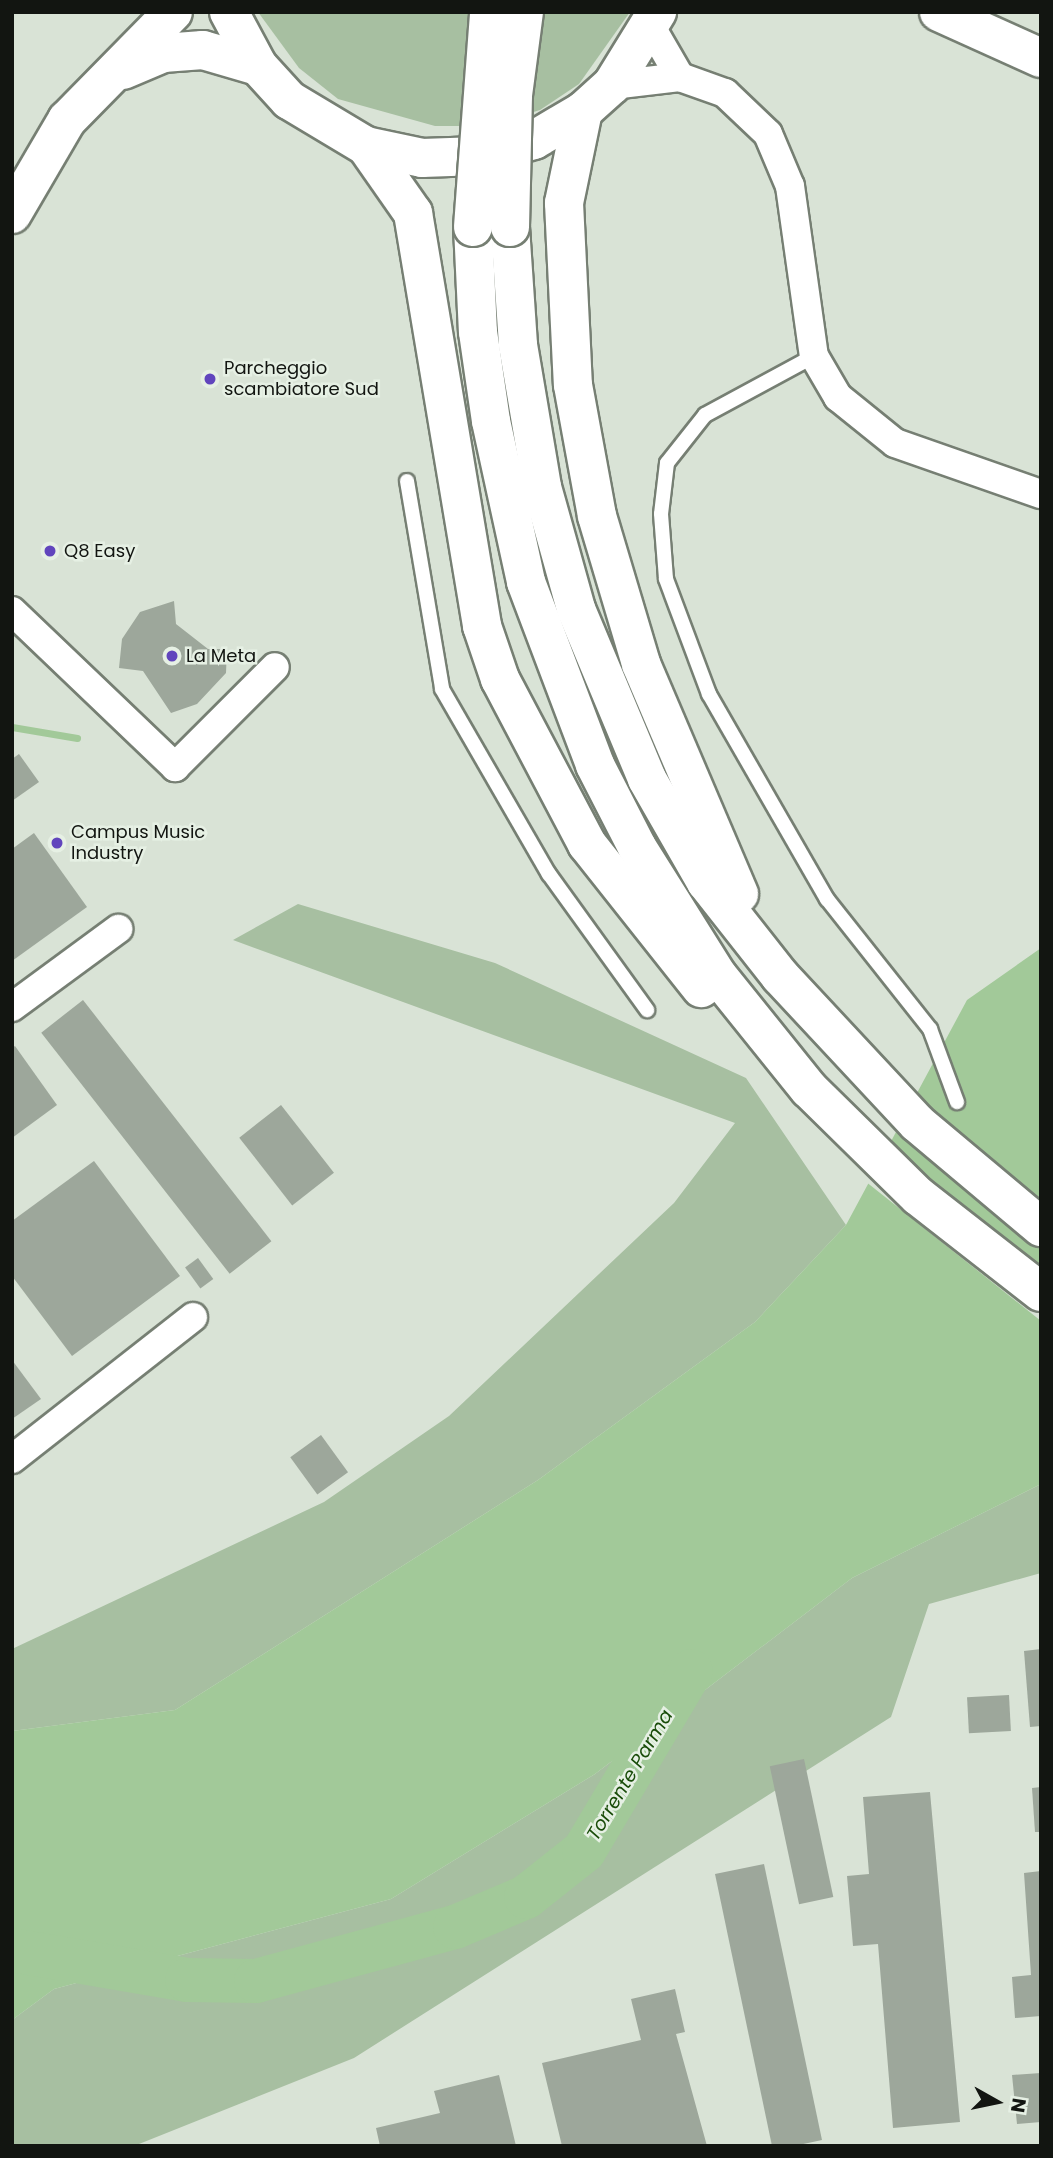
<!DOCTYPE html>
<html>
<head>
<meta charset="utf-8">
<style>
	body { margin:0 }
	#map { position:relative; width:1053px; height:2158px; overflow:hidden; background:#d9e3d6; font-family:Poppins,sans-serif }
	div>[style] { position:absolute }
	.green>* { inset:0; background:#a7bfa1 }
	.water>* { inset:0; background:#a2c999 }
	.pier>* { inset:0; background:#d9e3d6 }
	.stream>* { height:7px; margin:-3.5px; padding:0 3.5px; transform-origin:3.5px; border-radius:3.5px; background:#a2c999 }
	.river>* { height:44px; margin:-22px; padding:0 22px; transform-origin:22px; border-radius:22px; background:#a2c999 }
	.building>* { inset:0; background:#9da79b; transform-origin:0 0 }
	.roads { filter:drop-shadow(2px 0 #767f73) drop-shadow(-2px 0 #767f73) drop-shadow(0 2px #767f73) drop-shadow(0 -2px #767f73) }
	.lane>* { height:14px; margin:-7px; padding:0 7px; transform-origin:7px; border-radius:7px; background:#fff }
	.street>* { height:28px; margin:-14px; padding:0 14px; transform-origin:14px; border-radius:14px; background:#fff }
	.secondary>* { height:38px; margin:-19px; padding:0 19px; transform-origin:19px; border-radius:19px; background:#fff }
	.primary>* { height:38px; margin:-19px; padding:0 19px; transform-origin:19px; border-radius:19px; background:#fff }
	.highway>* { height:38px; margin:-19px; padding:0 19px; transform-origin:19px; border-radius:19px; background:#fff }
	.bridges { filter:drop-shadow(2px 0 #767f73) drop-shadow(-2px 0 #767f73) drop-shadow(0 2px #767f73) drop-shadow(0 -2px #767f73) }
	.highway-bridge>* { height:38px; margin:-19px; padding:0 19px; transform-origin:19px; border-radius:19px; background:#fff }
	.dots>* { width:19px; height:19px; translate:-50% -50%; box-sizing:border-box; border:4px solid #e6f0e4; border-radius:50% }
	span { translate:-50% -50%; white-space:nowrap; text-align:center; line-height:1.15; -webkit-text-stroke:5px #e6f0e4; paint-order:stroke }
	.poi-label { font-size:18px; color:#121511 }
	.left { translate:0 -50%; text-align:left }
	.water-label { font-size:19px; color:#194c09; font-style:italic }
	.frame { position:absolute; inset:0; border:14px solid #121511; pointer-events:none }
	.north { position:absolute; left:962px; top:2067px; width:70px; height:70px; -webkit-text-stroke:5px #e6f0e4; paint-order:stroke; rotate:99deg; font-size:19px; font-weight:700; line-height:28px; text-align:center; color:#121511 }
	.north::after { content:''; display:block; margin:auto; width:24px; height:32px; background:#121511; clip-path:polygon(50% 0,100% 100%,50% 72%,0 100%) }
</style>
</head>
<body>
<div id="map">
	<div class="green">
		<div style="clip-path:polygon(258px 12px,630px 12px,579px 84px,540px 110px,487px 126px,435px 126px,338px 99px,299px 68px)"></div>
		<div style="clip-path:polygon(298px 904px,495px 963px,746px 1078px,846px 1225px,755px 1322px,538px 1480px,175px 1710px,12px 1731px,12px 1649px,324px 1502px,449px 1416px,674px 1203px,735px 1123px,233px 940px)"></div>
		<div style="clip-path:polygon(1041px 1484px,1041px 1573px,929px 1604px,891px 1717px,354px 2058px,134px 2146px,12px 2146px,12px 2020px,54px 1989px,391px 1899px,595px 1774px,852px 1578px)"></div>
	</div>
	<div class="water">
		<div style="clip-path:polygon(1041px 948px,1041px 1484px,852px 1578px,595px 1774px,391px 1899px,54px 1989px,12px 2020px,12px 1731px,175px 1710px,538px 1480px,755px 1322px,846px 1225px,967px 1000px)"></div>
	</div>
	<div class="pier">
		<div style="clip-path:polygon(886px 1143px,1041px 1271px,1041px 1321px,865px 1181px)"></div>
	</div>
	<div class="stream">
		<div style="left:12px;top:727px;width:66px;rotate:9.6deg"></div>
	</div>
	<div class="river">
		<div style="left:12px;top:1950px;width:178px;rotate:9.7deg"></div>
		<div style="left:187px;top:1980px;width:69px;rotate:0.8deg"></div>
		<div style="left:256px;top:1981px;width:206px;rotate:-15.2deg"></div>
		<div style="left:455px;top:1927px;width:77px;rotate:-22.9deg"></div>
		<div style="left:526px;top:1897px;width:74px;rotate:-38.4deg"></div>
		<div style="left:584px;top:1851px;width:209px;rotate:-59.3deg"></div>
	</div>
	<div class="building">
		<div style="clip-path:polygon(174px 601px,176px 624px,208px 649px,227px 649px,226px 673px,197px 704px,171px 713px,143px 671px,119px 668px,122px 639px,140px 612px)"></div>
		<div style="clip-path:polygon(19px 754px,39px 782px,12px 801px,12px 759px)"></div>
		<div style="clip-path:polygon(34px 833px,87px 907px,12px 961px,12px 849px)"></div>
		<div style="left:83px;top:1000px;width:306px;height:53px;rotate:52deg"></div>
		<div style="clip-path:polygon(15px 1046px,57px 1105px,12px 1138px,12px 1048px)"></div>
		<div style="left:281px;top:1105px;width:86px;height:53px;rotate:52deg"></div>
		<div style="clip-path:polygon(94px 1161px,180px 1276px,72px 1356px,12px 1276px,12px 1221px)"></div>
		<div style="left:198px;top:1258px;width:26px;height:16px;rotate:54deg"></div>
		<div style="clip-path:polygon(12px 1360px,41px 1399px,12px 1419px)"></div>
		<div style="left:321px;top:1435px;width:46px;height:38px;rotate:54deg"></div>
		<div style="clip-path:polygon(1041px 1649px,1041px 1726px,1030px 1727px,1024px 1651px)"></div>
		<div style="left:1009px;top:1695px;width:36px;height:42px;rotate:87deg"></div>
		<div style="left:804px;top:1759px;width:141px;height:35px;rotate:78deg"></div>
		<div style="clip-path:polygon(1041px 1787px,1041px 1832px,1035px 1832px,1032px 1788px)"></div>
		<div style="clip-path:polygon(930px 1792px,960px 2122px,893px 2128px,878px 1944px,853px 1946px,847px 1876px,869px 1874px,863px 1797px)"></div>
		<div style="clip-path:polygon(764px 1864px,822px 2140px,794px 2146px,772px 2146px,715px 1874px)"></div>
		<div style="clip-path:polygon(1041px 1871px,1041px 2016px,1015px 2018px,1012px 1977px,1031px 1975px,1024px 1873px)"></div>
		<div style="clip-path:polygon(675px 1989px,685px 2032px,676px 2034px,707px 2146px,562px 2146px,542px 2063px,641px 2040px,631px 1999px)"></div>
		<div style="clip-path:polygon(1041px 2073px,1041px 2122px,1017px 2124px,1012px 2075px)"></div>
		<div style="clip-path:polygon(499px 2075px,516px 2146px,380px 2146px,376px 2128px,440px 2113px,434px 2091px)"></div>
	</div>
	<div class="roads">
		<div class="lane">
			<div style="left:814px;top:356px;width:124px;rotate:151.6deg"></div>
			<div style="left:705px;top:415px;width:61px;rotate:128.4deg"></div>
			<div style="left:667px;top:463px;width:51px;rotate:96.7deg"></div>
			<div style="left:661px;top:514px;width:65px;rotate:85.6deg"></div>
			<div style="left:666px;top:579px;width:123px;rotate:69.5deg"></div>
			<div style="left:709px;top:694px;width:237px;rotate:60.1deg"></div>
			<div style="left:827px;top:899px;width:166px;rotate:51.6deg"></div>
			<div style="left:930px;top:1029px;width:78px;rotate:69.7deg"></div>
			<div style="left:407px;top:481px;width:211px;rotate:80.4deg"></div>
			<div style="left:442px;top:689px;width:214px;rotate:60deg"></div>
			<div style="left:549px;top:874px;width:168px;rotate:54.2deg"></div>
		</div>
		<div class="street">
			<div style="left:651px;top:27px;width:58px;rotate:59.9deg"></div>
			<div style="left:612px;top:85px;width:68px;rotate:-6.7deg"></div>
			<div style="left:680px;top:77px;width:48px;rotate:19.6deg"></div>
			<div style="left:725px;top:93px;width:59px;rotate:43.6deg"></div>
			<div style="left:768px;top:134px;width:56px;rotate:67.1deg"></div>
			<div style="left:790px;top:186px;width:172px;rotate:82deg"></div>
			<div style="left:814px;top:356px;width:48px;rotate:59.7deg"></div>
			<div style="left:838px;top:397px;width:73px;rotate:38.9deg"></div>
			<div style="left:895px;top:443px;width:155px;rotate:19.3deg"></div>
			<div style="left:12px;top:611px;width:226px;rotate:43.7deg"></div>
			<div style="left:175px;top:767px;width:141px;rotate:-45deg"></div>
			<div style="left:12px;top:1007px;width:132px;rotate:-36.3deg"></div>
			<div style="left:12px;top:1459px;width:230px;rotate:-38.1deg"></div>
		</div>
		<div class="secondary">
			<div style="left:939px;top:12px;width:112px;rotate:24.3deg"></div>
			<div style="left:123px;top:70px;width:43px;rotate:-23deg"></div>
			<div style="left:163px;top:53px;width:40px;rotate:-4.3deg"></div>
			<div style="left:203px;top:50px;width:57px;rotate:16.2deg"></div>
			<div style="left:12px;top:214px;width:109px;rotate:-59.7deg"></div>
			<div style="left:67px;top:120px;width:151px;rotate:-45.5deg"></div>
		</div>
		<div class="primary">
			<div style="left:229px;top:12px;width:61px;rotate:61.8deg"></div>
			<div style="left:258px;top:66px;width:46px;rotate:47.6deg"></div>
			<div style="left:289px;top:100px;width:90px;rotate:30.9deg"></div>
			<div style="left:366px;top:146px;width:57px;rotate:12.1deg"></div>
			<div style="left:422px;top:158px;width:57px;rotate:-2deg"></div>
			<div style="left:479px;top:156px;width:57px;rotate:-16.2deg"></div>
			<div style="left:534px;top:140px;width:57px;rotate:-30.6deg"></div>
			<div style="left:583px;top:111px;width:39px;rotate:-42deg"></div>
			<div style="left:612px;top:85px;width:86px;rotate:-58.3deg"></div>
		</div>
		<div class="highway">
			<div style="left:583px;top:111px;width:94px;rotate:101.7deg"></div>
			<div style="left:564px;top:203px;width:182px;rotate:87.2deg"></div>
			<div style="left:573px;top:385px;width:133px;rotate:79.6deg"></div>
			<div style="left:597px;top:516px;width:154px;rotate:73.4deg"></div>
			<div style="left:641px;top:664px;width:250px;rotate:66.9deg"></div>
			<div style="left:366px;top:146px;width:82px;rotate:55deg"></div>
			<div style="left:413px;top:213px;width:419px;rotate:80.5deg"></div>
			<div style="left:482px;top:626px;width:56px;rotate:71.2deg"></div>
			<div style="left:500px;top:679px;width:187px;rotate:62.2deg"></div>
			<div style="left:587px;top:844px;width:184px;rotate:51.6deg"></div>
			<div style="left:473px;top:227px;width:105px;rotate:87.3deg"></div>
			<div style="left:478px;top:332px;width:90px;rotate:81.7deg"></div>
			<div style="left:491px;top:421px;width:165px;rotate:77.7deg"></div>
			<div style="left:526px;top:582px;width:196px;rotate:69.3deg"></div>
			<div style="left:595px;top:765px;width:92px;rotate:62.9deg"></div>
			<div style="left:637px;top:847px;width:152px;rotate:57.9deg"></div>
			<div style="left:718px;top:976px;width:145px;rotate:51.2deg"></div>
			<div style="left:809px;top:1089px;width:153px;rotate:44.5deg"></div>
			<div style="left:918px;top:1196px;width:156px;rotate:38deg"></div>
			<div style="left:510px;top:227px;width:118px;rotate:86.1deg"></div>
			<div style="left:518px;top:345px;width:144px;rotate:80.4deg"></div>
			<div style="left:542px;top:487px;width:127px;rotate:74.4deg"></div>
			<div style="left:576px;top:609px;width:184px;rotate:67.3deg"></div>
			<div style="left:647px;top:779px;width:119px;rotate:60.2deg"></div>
			<div style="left:706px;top:882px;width:120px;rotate:51.8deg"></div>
			<div style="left:780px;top:976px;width:201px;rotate:47deg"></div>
			<div style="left:917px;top:1123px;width:162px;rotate:40deg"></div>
		</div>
	</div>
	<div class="bridges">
		<div class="highway-bridge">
			<div style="left:473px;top:227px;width:216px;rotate:-85.7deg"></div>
			<div style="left:510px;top:227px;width:132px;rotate:-88.7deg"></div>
			<div style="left:513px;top:95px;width:84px;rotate:-82.5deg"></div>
		</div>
	</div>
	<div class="dots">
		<div style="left:210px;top:379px;background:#6145bd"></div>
		<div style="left:50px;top:551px;background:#6145bd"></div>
		<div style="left:172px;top:656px;background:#6145bd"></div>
		<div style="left:57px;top:843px;background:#6145bd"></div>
	</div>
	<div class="poi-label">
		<span class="left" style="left:224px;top:379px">Parcheggio<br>scambiatore Sud</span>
		<span class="left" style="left:64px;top:551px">Q8 Easy</span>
		<span class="left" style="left:186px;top:656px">La Meta</span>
		<span class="left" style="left:71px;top:843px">Campus Music<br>Industry</span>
	</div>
	<div class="water-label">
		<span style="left:630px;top:1775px;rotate:-59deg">Torrente Parma</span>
	</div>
	<div class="frame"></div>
	<div class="north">N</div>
</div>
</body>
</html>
